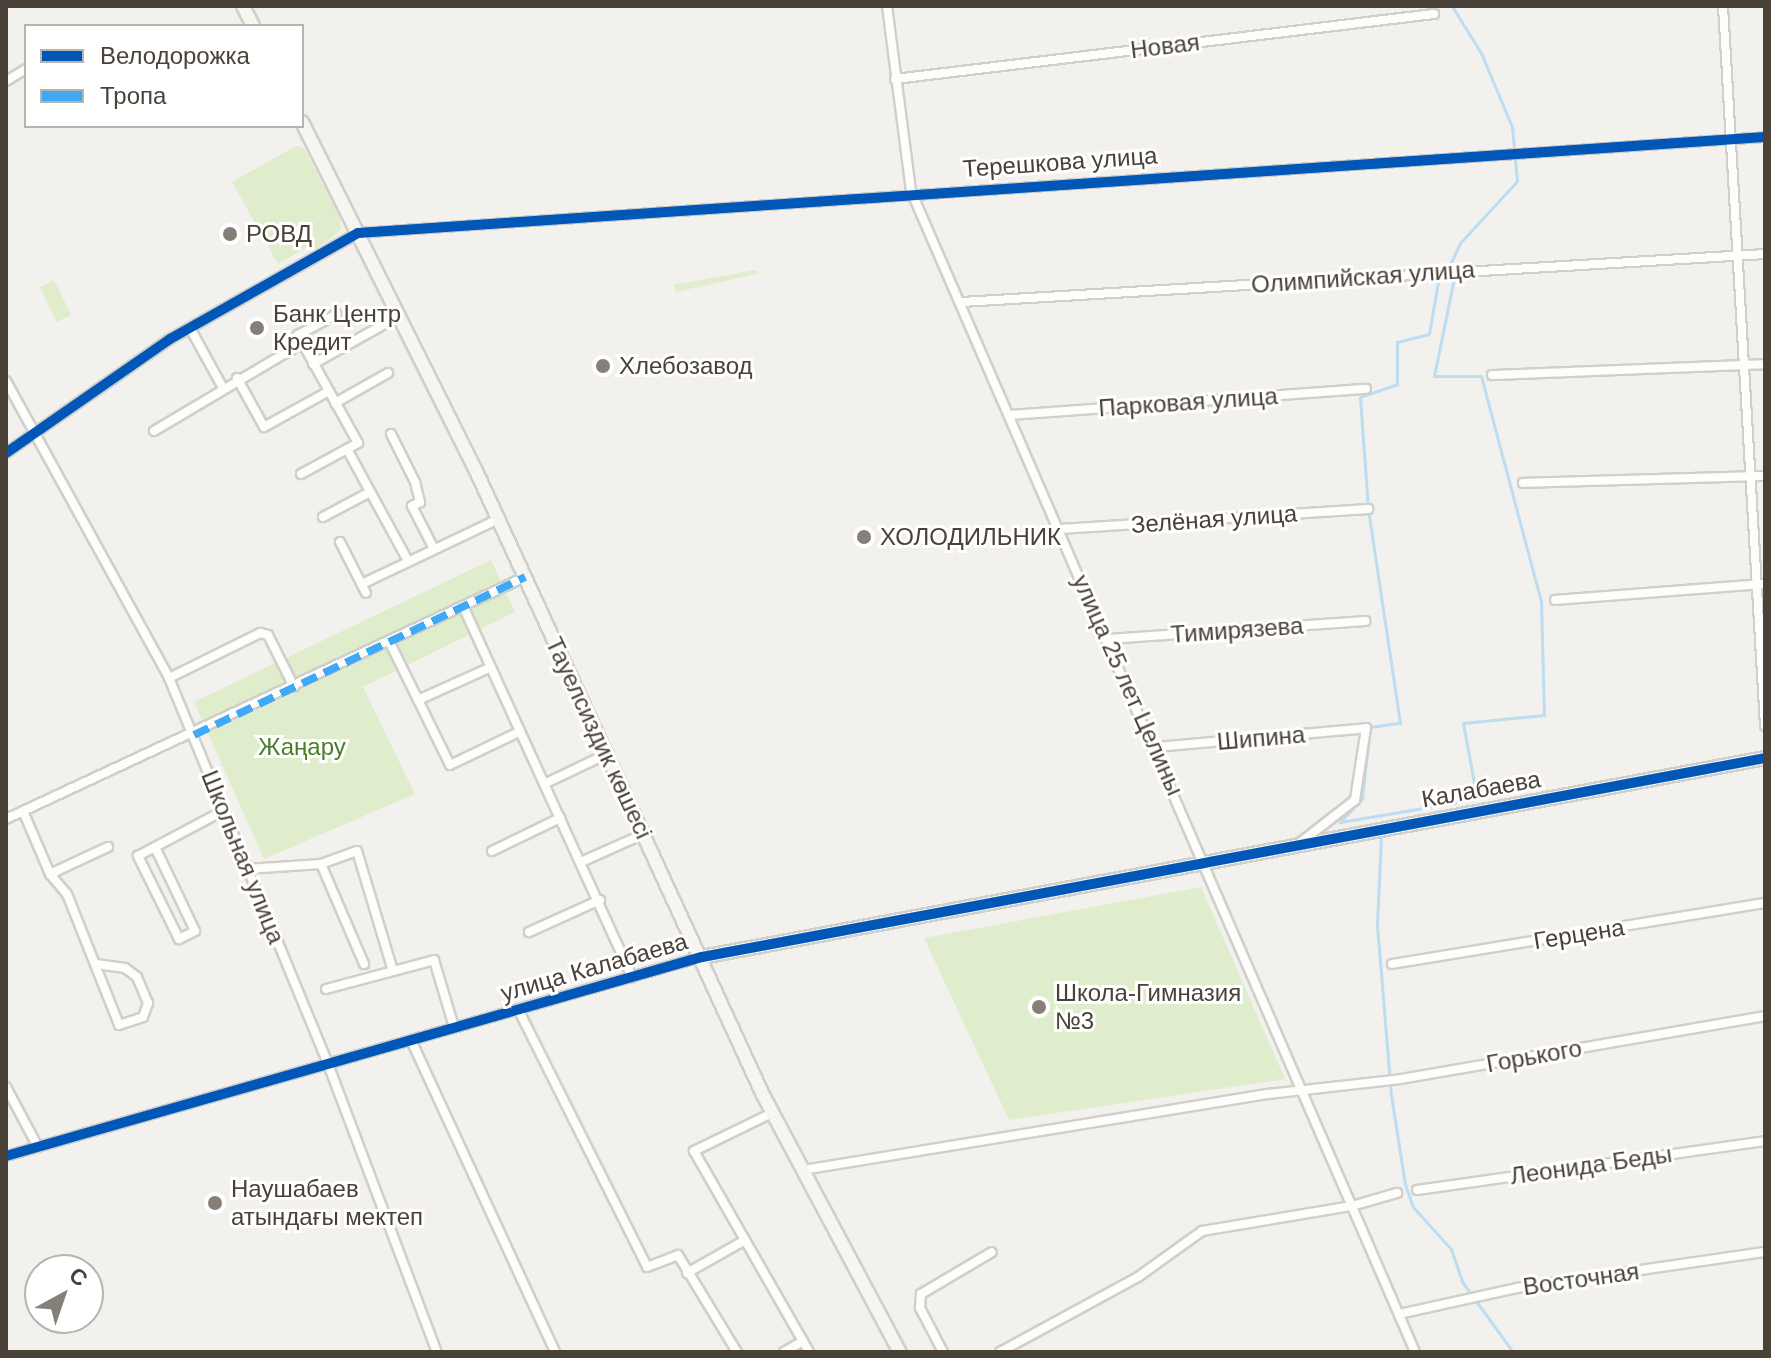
<!DOCTYPE html>
<html>
<head>
<meta charset="utf-8">
<style>
	body { margin:0 }
	#map { position:relative; width:1771px; height:1358px; overflow:hidden; background:#f2f1ed; font-family:Arial,sans-serif }
	div>[style] { position:absolute }
	.green>* { inset:0; background:#e0edcd; transform-origin:0 0 }
	.stream>* { height:3px; margin:-1.5px; padding:0 1.5px; transform-origin:1.5px; border-radius:1.5px; background:#bdddf1 }
	.roads { filter:drop-shadow(2px 0 #d0cfca) drop-shadow(-2px 0 #d0cfca) drop-shadow(0 2px #d0cfca) drop-shadow(0 -2px #d0cfca) }
	.street>* { height:8px; margin:-4px; padding:0 4px; transform-origin:4px; border-radius:4px; background:#fdfdfc }
	.secondary>* { height:12px; margin:-6px; padding:0 6px; transform-origin:6px; border-radius:6px; background:#f7f5f0 }
	.quiet>* { height:8px; margin-top:-4px; transform-origin:0; background:repeating-linear-gradient(90deg,#3fa9f5 0 16px,transparent 0 24px) }
	.cycleway>* { height:10px; margin:-5px; padding:0 5px; transform-origin:5px; border-radius:5px; background:#0057b8 }
	.dots>* { width:22px; height:22px; translate:-50% -50%; box-sizing:border-box; border:4px solid #fff; border-radius:50% }
	span { translate:-50% -50%; white-space:nowrap; text-align:center; line-height:1.15; -webkit-text-stroke:6px #fff; paint-order:stroke }
	.street-label { font-size:24px; color:#4a4238 }
	.poi-label { font-size:24px; color:#4a4238 }
	.left { translate:0 -50%; text-align:left }
	.park-label { font-size:24px; color:#497e28 }
	.frame { position:absolute; inset:0; border:8px solid #4a4238; pointer-events:none }
	.legend { position:absolute; left:24px; top:24px; width:280px; height:104px; box-sizing:border-box; background:#fff; border:2px solid #b7b3af; margin:0; padding:10px 14px; list-style:none; font-size:24px; color:#4a4238 }
	.legend li { display:flex; align-items:center; gap:16px; height:40px }
	.legend b { width:40px; border:2px solid #b7b3af }
	.north { position:absolute; left:24px; top:1254px; width:80px; height:80px; box-sizing:border-box; background:#fff; border:2px solid #b7b3af; border-radius:50%; rotate:40deg; font-size:22px; font-weight:700; line-height:32px; text-align:center; color:#4a4238 }
	.north::after { content:''; display:block; margin:auto; width:28px; height:36px; background:#857f77; clip-path:polygon(50% 0,100% 100%,50% 72%,0 100%) }
</style>
</head>
<body>
<div id="map">
	<div class="green">
		<div style="clip-path:polygon(296px 146px,304px 148px,340px 218px,341px 230px,315px 250px,309px 246px,278px 264px,232px 182px)"></div>
		<div style="clip-path:polygon(755px 270px,760px 273px,676px 292px,674px 285px)"></div>
		<div style="left:54px;top:280px;width:39px;height:16px;rotate:64deg"></div>
		<div style="clip-path:polygon(491px 560px,515px 612px,363px 687px,415px 794px,264px 859px,194px 702px)"></div>
		<div style="clip-path:polygon(1201px 887px,1285px 1079px,1009px 1120px,924px 938px)"></div>
	</div>
	<div class="stream">
		<div style="left:1447px;top:271px;width:31px;rotate:-65deg"></div>
		<div style="left:1460px;top:243px;width:84px;rotate:-47.4deg"></div>
		<div style="left:1517px;top:181px;width:54px;rotate:-95.3deg"></div>
		<div style="left:1512px;top:127px;width:80px;rotate:-112.7deg"></div>
		<div style="left:1481px;top:53px;width:55px;rotate:-121.7deg"></div>
		<div style="left:1455px;top:273px;width:105px;rotate:101.5deg"></div>
		<div style="left:1434px;top:376px;width:47px"></div>
		<div style="left:1481px;top:376px;width:233px;rotate:75.1deg"></div>
		<div style="left:1541px;top:601px;width:114px;rotate:88.5deg"></div>
		<div style="left:1544px;top:715px;width:81px;rotate:174.4deg"></div>
		<div style="left:1463px;top:723px;width:77px;rotate:79.6deg"></div>
		<div style="left:1477px;top:799px;width:139px;rotate:170.5deg"></div>
		<div style="left:1340px;top:822px;width:33px;rotate:-47deg"></div>
		<div style="left:1362px;top:798px;width:71px;rotate:-83.6deg"></div>
		<div style="left:1370px;top:727px;width:30px;rotate:-8deg"></div>
		<div style="left:1400px;top:723px;width:216px;rotate:-98.5deg"></div>
		<div style="left:1368px;top:509px;width:112px;rotate:-94.1deg"></div>
		<div style="left:1360px;top:397px;width:39px;rotate:-19deg"></div>
		<div style="left:1397px;top:384px;width:42px;rotate:-90deg"></div>
		<div style="left:1397px;top:342px;width:33px;rotate:-14deg"></div>
		<div style="left:1429px;top:334px;width:59px;rotate:-80.2deg"></div>
		<div style="left:1439px;top:276px;width:16px;rotate:-11deg"></div>
		<div style="left:1381px;top:836px;width:89px;rotate:92.6deg"></div>
		<div style="left:1377px;top:925px;width:171px;rotate:85.3deg"></div>
		<div style="left:1391px;top:1095px;width:90px;rotate:81.1deg"></div>
		<div style="left:1405px;top:1184px;width:24px;rotate:71deg"></div>
		<div style="left:1413px;top:1207px;width:57px;rotate:47.9deg"></div>
		<div style="left:1451px;top:1249px;width:36px;rotate:71deg"></div>
		<div style="left:1463px;top:1283px;width:85px;rotate:54.1deg"></div>
	</div>
	<div class="roads">
		<div class="street">
			<div style="left:887px;top:6px;width:187px;rotate:82.6deg"></div>
			<div style="left:911px;top:191px;width:1266px;rotate:66.53deg"></div>
			<div style="left:1723px;top:6px;width:721px;rotate:86.66deg"></div>
			<div style="left:895px;top:79px;width:543px;rotate:-6.88deg"></div>
			<div style="left:6px;top:81px;width:23px;rotate:-31deg"></div>
			<div style="left:962px;top:302px;width:804px;rotate:-3.42deg"></div>
			<div style="left:190px;top:328px;width:68px;rotate:61.2deg"></div>
			<div style="left:313px;top:364px;width:98px;rotate:-29.2deg"></div>
			<div style="left:1492px;top:375px;width:273px;rotate:-2.3deg"></div>
			<div style="left:237px;top:378px;width:56px;rotate:61.1deg"></div>
			<div style="left:264px;top:427px;width:74px;rotate:-29deg"></div>
			<div style="left:6px;top:381px;width:339px;rotate:61.2deg"></div>
			<div style="left:169px;top:678px;width:417px;rotate:67.6deg"></div>
			<div style="left:328px;top:1064px;width:308px;rotate:69.3deg"></div>
			<div style="left:335px;top:403px;width:61px;rotate:-29.5deg"></div>
			<div style="left:1010px;top:415px;width:357px;rotate:-4.2deg"></div>
			<div style="left:154px;top:431px;width:172px;rotate:-30.7deg"></div>
			<div style="left:391px;top:434px;width:54px;rotate:63.4deg"></div>
			<div style="left:415px;top:482px;width:21px;rotate:76deg"></div>
			<div style="left:420px;top:502px;width:9px;rotate:153deg"></div>
			<div style="left:412px;top:506px;width:48px;rotate:62.9deg"></div>
			<div style="left:347px;top:449px;width:128px;rotate:61.4deg"></div>
			<div style="left:6px;top:453px;width:200px;rotate:-34.8deg"></div>
			<div style="left:170px;top:339px;width:216px;rotate:-29.4deg"></div>
			<div style="left:358px;top:233px;width:1410px;rotate:-3.9deg"></div>
			<div style="left:301px;top:474px;width:65px;rotate:-28.5deg"></div>
			<div style="left:358px;top:443px;width:124px;rotate:-119.1deg"></div>
			<div style="left:298px;top:335px;width:44px;rotate:-28.3deg"></div>
			<div style="left:1523px;top:483px;width:242px;rotate:-1.7deg"></div>
			<div style="left:323px;top:517px;width:53px;rotate:-28deg"></div>
			<div style="left:1060px;top:529px;width:309px;rotate:-3.7deg"></div>
			<div style="left:340px;top:542px;width:57px;rotate:63deg"></div>
			<div style="left:362px;top:584px;width:151px;rotate:-25.5deg"></div>
			<div style="left:1555px;top:600px;width:211px;rotate:-4.4deg"></div>
			<div style="left:463px;top:606px;width:408px;rotate:65.5deg"></div>
			<div style="left:1109px;top:639px;width:257px;rotate:-4deg"></div>
			<div style="left:389px;top:641px;width:138px;rotate:63.8deg"></div>
			<div style="left:450px;top:765px;width:76px;rotate:-25.6deg"></div>
			<div style="left:169px;top:678px;width:102px;rotate:-26.3deg"></div>
			<div style="left:260px;top:633px;width:8px;rotate:14deg"></div>
			<div style="left:268px;top:635px;width:58px;rotate:63.4deg"></div>
			<div style="left:418px;top:700px;width:80px;rotate:-24.3deg"></div>
			<div style="left:1155px;top:747px;width:212px;rotate:-5.1deg"></div>
			<div style="left:1366px;top:728px;width:73px;rotate:98.7deg"></div>
			<div style="left:1355px;top:800px;width:68px;rotate:142.1deg"></div>
			<div style="left:544px;top:784px;width:70px;rotate:-25.5deg"></div>
			<div style="left:23px;top:811px;width:69px;rotate:66.8deg"></div>
			<div style="left:50px;top:874px;width:26px;rotate:50deg"></div>
			<div style="left:67px;top:894px;width:141px;rotate:68.3deg"></div>
			<div style="left:119px;top:1025px;width:25px;rotate:-18deg"></div>
			<div style="left:143px;top:1017px;width:15px;rotate:-70deg"></div>
			<div style="left:148px;top:1003px;width:28px;rotate:-113deg"></div>
			<div style="left:137px;top:977px;width:15px;rotate:-143deg"></div>
			<div style="left:125px;top:968px;width:29px;rotate:-172deg"></div>
			<div style="left:6px;top:819px;width:573px;rotate:-25deg"></div>
			<div style="left:155px;top:847px;width:93px;rotate:64.5deg"></div>
			<div style="left:195px;top:931px;width:18px;rotate:153deg"></div>
			<div style="left:179px;top:939px;width:93px;rotate:-116.3deg"></div>
			<div style="left:138px;top:856px;width:96px;rotate:-27.9deg"></div>
			<div style="left:492px;top:851px;width:76px;rotate:-25.9deg"></div>
			<div style="left:581px;top:862px;width:69px;rotate:-24deg"></div>
			<div style="left:321px;top:864px;width:109px;rotate:66.7deg"></div>
			<div style="left:247px;top:869px;width:74px;rotate:-3.9deg"></div>
			<div style="left:321px;top:864px;width:38px;rotate:-20deg"></div>
			<div style="left:357px;top:851px;width:125px;rotate:73.3deg"></div>
			<div style="left:50px;top:874px;width:64px;rotate:-25deg"></div>
			<div style="left:529px;top:932px;width:78px;rotate:-24.3deg"></div>
			<div style="left:1392px;top:964px;width:378px;rotate:-9.3deg"></div>
			<div style="left:326px;top:989px;width:112px;rotate:-15deg"></div>
			<div style="left:434px;top:960px;width:70px;rotate:73.4deg"></div>
			<div style="left:518px;top:1009px;width:288px;rotate:63.4deg"></div>
			<div style="left:647px;top:1267px;width:33px;rotate:-21deg"></div>
			<div style="left:678px;top:1255px;width:114px;rotate:58.7deg"></div>
			<div style="left:411px;top:1040px;width:344px;rotate:65.2deg"></div>
			<div style="left:6px;top:1087px;width:68px;rotate:61.9deg"></div>
			<div style="left:772px;top:1113px;width:87px;rotate:154deg"></div>
			<div style="left:694px;top:1151px;width:232px;rotate:60.2deg"></div>
			<div style="left:6px;top:1156px;width:723px;rotate:-15.98deg"></div>
			<div style="left:803px;top:1170px;width:471px;rotate:-9.3deg"></div>
			<div style="left:1268px;top:1094px;width:134px;rotate:-6.4deg"></div>
			<div style="left:1401px;top:1079px;width:369px;rotate:-9.8deg"></div>
			<div style="left:1417px;top:1190px;width:351px;rotate:-8deg"></div>
			<div style="left:687px;top:1273px;width:67px;rotate:-29.6deg"></div>
			<div style="left:1399px;top:1314px;width:121px;rotate:-12.4deg"></div>
			<div style="left:1517px;top:1288px;width:251px;rotate:-8.3deg"></div>
			<div style="left:784px;top:1352px;width:22px;rotate:-30deg"></div>
			<div style="left:943px;top:1352px;width:50px;rotate:-117.6deg"></div>
			<div style="left:920px;top:1308px;width:14px;rotate:-86deg"></div>
			<div style="left:921px;top:1294px;width:82px;rotate:-30.6deg"></div>
			<div style="left:1000px;top:1352px;width:157px;rotate:-28.5deg"></div>
			<div style="left:1138px;top:1277px;width:79px;rotate:-35.7deg"></div>
			<div style="left:1202px;top:1231px;width:152px;rotate:-9.5deg"></div>
			<div style="left:1352px;top:1206px;width:47px;rotate:-16.1deg"></div>
		</div>
		<div class="secondary">
			<div style="left:243px;top:6px;width:22px;rotate:63deg"></div>
			<div style="left:302px;top:122px;width:392px;rotate:63.5deg"></div>
			<div style="left:477px;top:473px;width:682px;rotate:65.31deg"></div>
			<div style="left:762px;top:1093px;width:293px;rotate:62deg"></div>
			<div style="left:702px;top:957px;width:1081px;rotate:-10.6deg"></div>
		</div>
	</div>
	<div class="quiet">
		<div style="left:194px;top:735px;width:367px;rotate:-25.5deg"></div>
	</div>
	<div class="cycleway">
		<div style="left:6px;top:453px;width:200px;rotate:-34.8deg"></div>
		<div style="left:170px;top:339px;width:216px;rotate:-29.4deg"></div>
		<div style="left:358px;top:233px;width:1410px;rotate:-3.9deg"></div>
		<div style="left:6px;top:1156px;width:724px;rotate:-15.96deg"></div>
		<div style="left:702px;top:957px;width:1081px;rotate:-10.6deg"></div>
	</div>
	<div class="dots">
		<div style="left:230px;top:234px;background:#857f77"></div>
		<div style="left:257px;top:328px;background:#857f77"></div>
		<div style="left:603px;top:366px;background:#857f77"></div>
		<div style="left:864px;top:537px;background:#857f77"></div>
		<div style="left:1039px;top:1007px;background:#857f77"></div>
		<div style="left:215px;top:1203px;background:#857f77"></div>
	</div>
	<div class="street-label">
		<span style="left:1165px;top:46px;rotate:-7deg">Новая</span>
		<span style="left:1060px;top:162px;rotate:-4deg">Терешкова улица</span>
		<span style="left:1363px;top:277px;rotate:-4deg">Олимпийская улица</span>
		<span style="left:1188px;top:402px;rotate:-4deg">Парковая улица</span>
		<span style="left:1214px;top:519px;rotate:-4deg">Зелёная улица</span>
		<span style="left:1237px;top:630px;rotate:-4deg">Тимирязева</span>
		<span style="left:1128px;top:685px;rotate:66deg">улица 25 лет Целины</span>
		<span style="left:599px;top:738px;rotate:65deg">Тауелсиздик көшесі</span>
		<span style="left:1261px;top:738px;rotate:-5deg">Шипина</span>
		<span style="left:1481px;top:789px;rotate:-10deg">Калабаева</span>
		<span style="left:243px;top:857px;rotate:68deg">Школьная улица</span>
		<span style="left:1579px;top:934px;rotate:-9deg">Герцена</span>
		<span style="left:594px;top:967px;rotate:-16deg">улица Калабаева</span>
		<span style="left:1534px;top:1056px;rotate:-10deg">Горького</span>
		<span style="left:1591px;top:1165px;rotate:-8deg">Леонида Беды</span>
		<span style="left:1581px;top:1279px;rotate:-8deg">Восточная</span>
	</div>
	<div class="poi-label">
		<span class="left" style="left:246px;top:234px">РОВД</span>
		<span class="left" style="left:273px;top:328px">Банк Центр<br>Кредит</span>
		<span class="left" style="left:619px;top:366px">Хлебозавод</span>
		<span class="left" style="left:880px;top:537px">ХОЛОДИЛЬНИК</span>
		<span class="left" style="left:1055px;top:1007px">Школа-Гимназия<br>№3</span>
		<span class="left" style="left:231px;top:1203px">Наушабаев<br>атындағы мектеп</span>
	</div>
	<div class="park-label">
		<span style="left:302px;top:747px">Жаңару</span>
	</div>
	<div class="frame"></div>
	<ul class="legend">
	<li><b style="height:10px;background:#0057b8"></b>Велодорожка</li>
	<li><b style="height:10px;background:#3fa9f5"></b>Тропа</li>
	</ul>
	<div class="north">С</div>
</div>
</body>
</html>
